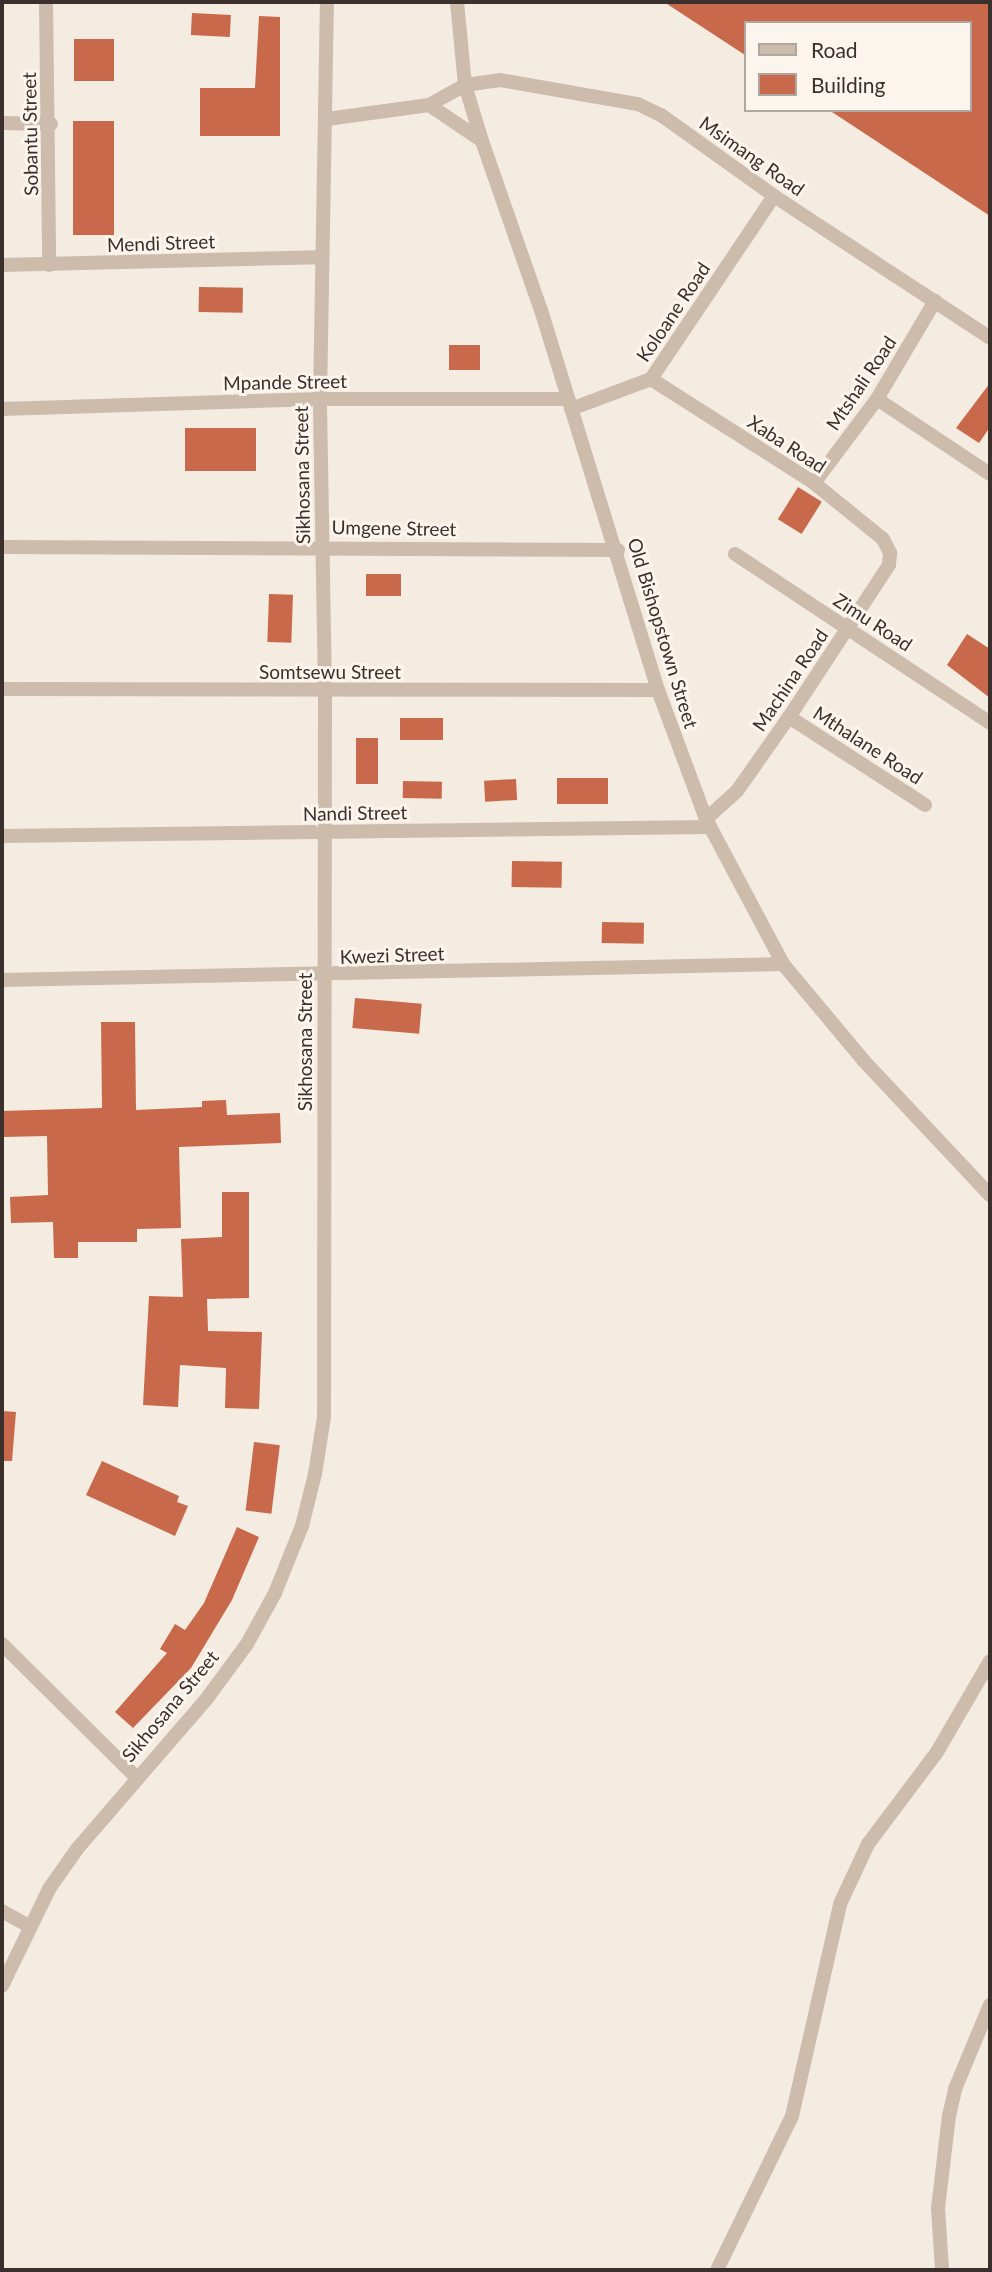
<!DOCTYPE html>
<html>
<head>
<meta charset="utf-8">
<style>
	body { margin:0 }
	#map { position:relative; width:992px; height:2272px; overflow:hidden; background:#f4ebe1; font-family:Lato,sans-serif }
	div>[style] { position:absolute }
	.building>* { inset:0; background:#c8694b; transform-origin:0 0 }
	.minor>* { height:14px; margin:-7px; padding:0 7px; transform-origin:7px; border-radius:7px; background:#cdbbac }
	span { translate:-50% -50%; white-space:nowrap; text-align:center; line-height:1.15; -webkit-text-stroke:6px #fbf5ee; paint-order:stroke }
	.street-label { font-size:19px; color:#3b302b }
	.frame { position:absolute; inset:0; border:4px solid #3b302b; pointer-events:none }
	.legend { position:absolute; left:744px; top:21px; width:228px; height:91px; box-sizing:border-box; background:#fbf5ee; border:2px solid #aea6a0; margin:0; padding:9px 12px; list-style:none; font-size:21px; color:#3b302b }
	.legend li { display:flex; align-items:center; gap:14px; height:35px }
	.legend b { width:35px; border:2px solid #aea6a0 }
</style>
</head>
<body>
<div id="map">
	<div class="building">
		<div style="clip-path:polygon(664px 2px,990px 2px,990px 216px,829px 110px,969px 110px,969px 23px,745px 23px,745px 55px)"></div>
		<div style="left:192px;top:13px;width:39px;height:22px;rotate:3deg"></div>
		<div style="clip-path:polygon(259px 16px,280px 17px,280px 136px,200px 136px,200px 88px,255px 88px)"></div>
		<div style="left:74px;top:39px;width:40px;height:42px"></div>
		<div style="left:73px;top:121px;width:41px;height:114px"></div>
		<div style="left:199px;top:287px;width:44px;height:25px;rotate:1deg"></div>
		<div style="left:449px;top:345px;width:31px;height:25px"></div>
		<div style="clip-path:polygon(990px 383px,990px 427px,979px 443px,956px 428px)"></div>
		<div style="left:185px;top:428px;width:71px;height:43px"></div>
		<div style="left:798px;top:487px;width:28px;height:38px;rotate:32deg"></div>
		<div style="left:366px;top:574px;width:35px;height:22px"></div>
		<div style="left:269px;top:594px;width:24px;height:48px;rotate:2deg"></div>
		<div style="clip-path:polygon(967px 634px,990px 649px,990px 698px,947px 665px)"></div>
		<div style="left:443px;top:718px;width:22px;height:43px;rotate:90deg"></div>
		<div style="left:356px;top:738px;width:22px;height:46px"></div>
		<div style="left:608px;top:778px;width:26px;height:51px;rotate:90deg"></div>
		<div style="left:516px;top:779px;width:21px;height:32px;rotate:87deg"></div>
		<div style="left:403px;top:781px;width:39px;height:17px;rotate:1deg"></div>
		<div style="left:512px;top:861px;width:50px;height:26px;rotate:1deg"></div>
		<div style="left:602px;top:922px;width:42px;height:21px;rotate:1deg"></div>
		<div style="left:355px;top:998px;width:67px;height:30px;rotate:5deg"></div>
		<div style="clip-path:polygon(101px 1022px,135px 1022px,136px 1110px,202px 1107px,202px 1101px,226px 1100px,227px 1115px,280px 1113px,281px 1143px,179px 1147px,181px 1228px,137px 1229px,137px 1242px,78px 1242px,78px 1258px,54px 1258px,53px 1222px,11px 1223px,10px 1197px,48px 1195px,47px 1136px,2px 1137px,2px 1111px,102px 1108px)"></div>
		<div style="clip-path:polygon(222px 1192px,249px 1192px,249px 1298px,207px 1299px,208px 1331px,262px 1332px,259px 1409px,225px 1408px,226px 1368px,180px 1365px,178px 1407px,143px 1405px,149px 1296px,183px 1297px,181px 1239px,222px 1237px)"></div>
		<div style="clip-path:polygon(2px 1411px,16px 1412px,12px 1461px,2px 1461px)"></div>
		<div style="left:254px;top:1442px;width:26px;height:69px;rotate:7deg"></div>
		<div style="clip-path:polygon(102px 1461px,179px 1496px,177px 1502px,188px 1506px,175px 1536px,86px 1495px)"></div>
		<div style="clip-path:polygon(237px 1527px,259px 1537px,232px 1600px,191px 1668px,133px 1728px,115px 1712px,167px 1653px,160px 1649px,175px 1624px,185px 1630px,204px 1603px)"></div>
	</div>
	<div class="minor">
		<div style="left:46px;top:2px;width:263px;rotate:89.3deg"></div>
		<div style="left:457px;top:2px;width:83px;rotate:84.5deg"></div>
		<div style="left:465px;top:85px;width:59px;rotate:73.1deg"></div>
		<div style="left:482px;top:141px;width:179px;rotate:70.8deg"></div>
		<div style="left:541px;top:310px;width:398px;rotate:72.9deg"></div>
		<div style="left:658px;top:690px;width:138px;rotate:69.6deg"></div>
		<div style="left:706px;top:819px;width:164px;rotate:62deg"></div>
		<div style="left:783px;top:964px;width:126px;rotate:50.1deg"></div>
		<div style="left:864px;top:1061px;width:184px;rotate:46.8deg"></div>
		<div style="left:429px;top:105px;width:63px;rotate:33.9deg"></div>
		<div style="left:327px;top:119px;width:103px;rotate:-7.8deg"></div>
		<div style="left:429px;top:105px;width:41px;rotate:-29.1deg"></div>
		<div style="left:465px;top:85px;width:35px;rotate:-8deg"></div>
		<div style="left:500px;top:80px;width:140px;rotate:9.9deg"></div>
		<div style="left:638px;top:104px;width:25px;rotate:26deg"></div>
		<div style="left:661px;top:115px;width:139px;rotate:35.6deg"></div>
		<div style="left:774px;top:196px;width:258px;rotate:33.3deg"></div>
		<div style="left:2px;top:123px;width:49px;rotate:1.2deg"></div>
		<div style="left:2px;top:265px;width:318px;rotate:-1.4deg"></div>
		<div style="left:651px;top:379px;width:193px;rotate:32.5deg"></div>
		<div style="left:814px;top:483px;width:89px;rotate:39.1deg"></div>
		<div style="left:883px;top:539px;width:16px;rotate:63deg"></div>
		<div style="left:890px;top:553px;width:12px;rotate:95deg"></div>
		<div style="left:889px;top:565px;width:182px;rotate:123.3deg"></div>
		<div style="left:789px;top:717px;width:90px;rotate:125.1deg"></div>
		<div style="left:737px;top:791px;width:42px;rotate:137.9deg"></div>
		<div style="left:877px;top:399px;width:136px;rotate:33.6deg"></div>
		<div style="left:2px;top:409px;width:318px;rotate:-1.8deg"></div>
		<div style="left:320px;top:399px;width:248px"></div>
		<div style="left:571px;top:409px;width:85px;rotate:-20.6deg"></div>
		<div style="left:651px;top:379px;width:220px;rotate:-56.1deg"></div>
		<div style="left:814px;top:483px;width:105px;rotate:-53.1deg"></div>
		<div style="left:877px;top:399px;width:114px;rotate:-59.4deg"></div>
		<div style="left:2px;top:547px;width:616px;rotate:0.28deg"></div>
		<div style="left:735px;top:554px;width:306px;rotate:33.5deg"></div>
		<div style="left:2px;top:689px;width:656px;rotate:0.09deg"></div>
		<div style="left:789px;top:717px;width:162px;rotate:32.9deg"></div>
		<div style="left:2px;top:836px;width:707px;rotate:-0.73deg"></div>
		<div style="left:2px;top:980px;width:781px;rotate:-1.17deg"></div>
		<div style="left:2px;top:1644px;width:189px;rotate:44.8deg"></div>
		<div style="left:2px;top:1911px;width:31px;rotate:29deg"></div>
		<div style="left:2px;top:1986px;width:108px;rotate:-64.1deg"></div>
		<div style="left:49px;top:1889px;width:49px;rotate:-55deg"></div>
		<div style="left:77px;top:1849px;width:201px;rotate:-49.2deg"></div>
		<div style="left:208px;top:1697px;width:66px;rotate:-53.7deg"></div>
		<div style="left:247px;top:1644px;width:58px;rotate:-61.2deg"></div>
		<div style="left:275px;top:1593px;width:72px;rotate:-68.1deg"></div>
		<div style="left:302px;top:1526px;width:54px;rotate:-76deg"></div>
		<div style="left:315px;top:1474px;width:58px;rotate:-81deg"></div>
		<div style="left:324px;top:1417px;width:726px;rotate:-89.92deg"></div>
		<div style="left:325px;top:691px;width:292px;rotate:-91deg"></div>
		<div style="left:320px;top:399px;width:397px;rotate:-89deg"></div>
		<div style="left:717px;top:2270px;width:171px;rotate:-64deg"></div>
		<div style="left:792px;top:2116px;width:217px;rotate:-77.2deg"></div>
		<div style="left:840px;top:1904px;width:66px;rotate:-65deg"></div>
		<div style="left:868px;top:1844px;width:115px;rotate:-53.1deg"></div>
		<div style="left:937px;top:1752px;width:105px;rotate:-59.8deg"></div>
		<div style="left:942px;top:2270px;width:62px;rotate:-93.7deg"></div>
		<div style="left:938px;top:2208px;width:93px;rotate:-83.2deg"></div>
		<div style="left:949px;top:2116px;width:28px;rotate:-77deg"></div>
		<div style="left:955px;top:2089px;width:91px;rotate:-67.4deg"></div>
	</div>
	<div class="street-label">
		<span style="left:30px;top:134px;rotate:-91deg">Sobantu Street</span>
		<span style="left:752px;top:156px;rotate:35deg">Msimang Road</span>
		<span style="left:161px;top:243px;rotate:-2deg">Mendi Street</span>
		<span style="left:673px;top:312px;rotate:-56deg">Koloane Road</span>
		<span style="left:285px;top:382px;rotate:-1deg">Mpande Street</span>
		<span style="left:861px;top:383px;rotate:-56deg">Mtshali Road</span>
		<span style="left:787px;top:444px;rotate:33deg">Xaba Road</span>
		<span style="left:302px;top:475px;rotate:-91deg">Sikhosana Street</span>
		<span style="left:394px;top:528px;rotate:1deg">Umgene Street</span>
		<span style="left:873px;top:622px;rotate:33deg">Zimu Road</span>
		<span style="left:663px;top:633px;rotate:73deg">Old Bishopstown Street</span>
		<span style="left:330px;top:672px">Somtsewu Street</span>
		<span style="left:790px;top:680px;rotate:-56deg">Machina Road</span>
		<span style="left:868px;top:745px;rotate:33deg">Mthalane Road</span>
		<span style="left:355px;top:813px;rotate:-1deg">Nandi Street</span>
		<span style="left:392px;top:955px;rotate:-2deg">Kwezi Street</span>
		<span style="left:305px;top:1042px;rotate:-90deg">Sikhosana Street</span>
		<span style="left:170px;top:1706px;rotate:-50deg">Sikhosana Street</span>
	</div>
	<div class="frame"></div>
	<ul class="legend">
	<li><b style="height:9px;background:#cdbbac"></b>Road</li>
	<li><b style="height:19px;background:#c8694b"></b>Building</li>
	</ul>
</div>
</body>
</html>
